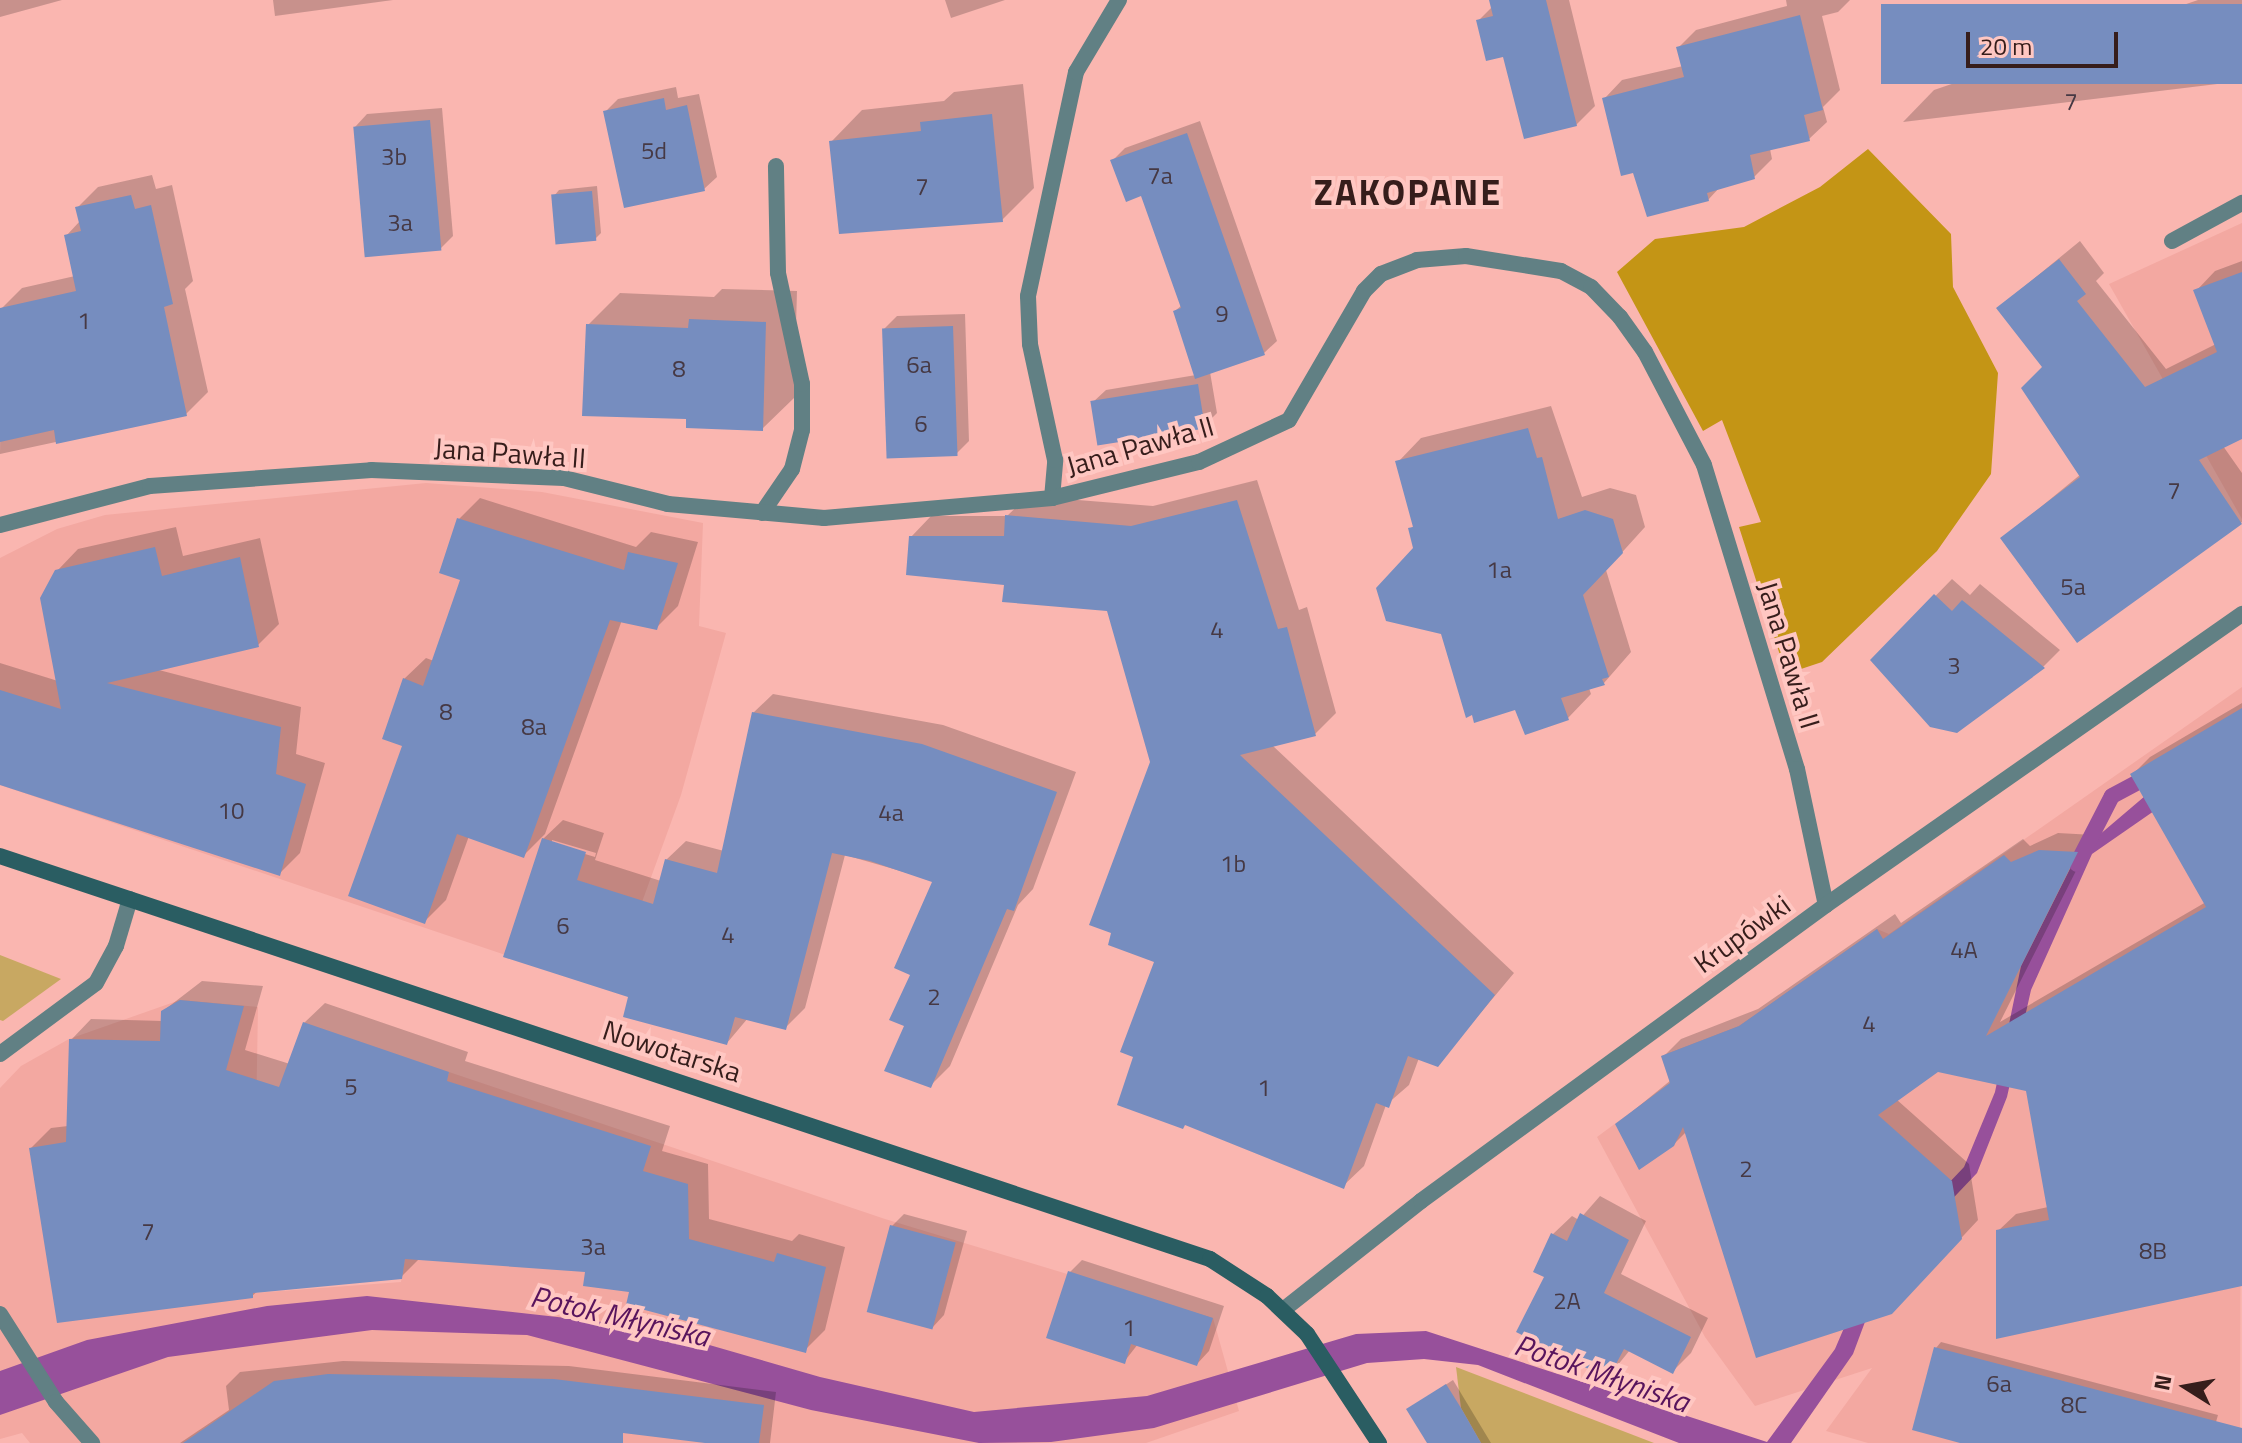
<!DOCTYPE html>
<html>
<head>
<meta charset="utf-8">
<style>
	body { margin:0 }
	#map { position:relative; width:2242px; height:1443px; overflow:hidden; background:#fab6b0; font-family:"Titillium Web",sans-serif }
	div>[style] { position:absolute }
	.built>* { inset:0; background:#f3a8a1 }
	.green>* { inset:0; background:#c8a862 }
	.forest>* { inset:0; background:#c49515 }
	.water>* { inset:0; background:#97509b }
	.shadow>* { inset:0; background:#0003 }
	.stream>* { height:16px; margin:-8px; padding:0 8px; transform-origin:8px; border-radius:8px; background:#97509b }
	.building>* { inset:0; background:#768dbf; transform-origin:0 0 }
	.lane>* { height:16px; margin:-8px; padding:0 8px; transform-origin:8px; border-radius:8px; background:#618084 }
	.street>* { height:16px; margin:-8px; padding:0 8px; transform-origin:8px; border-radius:8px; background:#618084 }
	.secondary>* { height:16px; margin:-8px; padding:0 8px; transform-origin:8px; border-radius:8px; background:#2a5d62 }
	span { translate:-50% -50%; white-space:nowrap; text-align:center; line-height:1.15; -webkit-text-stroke:8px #ffc7c2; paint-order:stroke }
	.number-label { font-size:24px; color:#463944 }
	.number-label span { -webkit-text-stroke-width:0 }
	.street-label { font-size:28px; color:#361d1b }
	.water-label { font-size:30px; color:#58145d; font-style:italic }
	.district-label { font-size:36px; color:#361d1b; font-weight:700; letter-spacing:2px }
	.north { position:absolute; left:2146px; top:1347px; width:80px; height:80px; -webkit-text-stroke:6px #ffc7c2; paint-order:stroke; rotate:281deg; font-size:22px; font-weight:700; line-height:32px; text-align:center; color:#361d1b }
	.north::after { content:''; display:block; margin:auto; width:28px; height:36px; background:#361d1b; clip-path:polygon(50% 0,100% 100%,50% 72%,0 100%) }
	.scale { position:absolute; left:1966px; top:32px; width:152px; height:36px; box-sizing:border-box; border:4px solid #361d1b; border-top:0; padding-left:10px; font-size:24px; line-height:28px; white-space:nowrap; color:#361d1b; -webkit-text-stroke:6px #ffc7c2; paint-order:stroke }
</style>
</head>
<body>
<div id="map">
	<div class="built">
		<div style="clip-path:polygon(2242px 223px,2242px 519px,2109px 284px)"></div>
		<div style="clip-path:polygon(426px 483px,542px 492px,703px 523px,699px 626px,726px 633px,681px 795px,610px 990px,0 785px,0 558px,57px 529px,105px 515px)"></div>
		<div style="clip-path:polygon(2242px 687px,2240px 1443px,1868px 1443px,1826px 1431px,1872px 1368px,1755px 1406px,1705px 1337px,1597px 1137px,1670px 1083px,1661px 1056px,1739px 1026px,1877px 929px,1889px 934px)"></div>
		<div style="clip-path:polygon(180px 1000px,258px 1007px,253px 1293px,401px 1282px,417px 1190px,449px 1072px,885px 1219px,1213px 1318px,1239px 1411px,1146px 1443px,30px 1443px,22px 1433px,0 1439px,0 1088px,21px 1066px,69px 1039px)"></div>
	</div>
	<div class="green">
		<div style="clip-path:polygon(0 955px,61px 979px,3px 1021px,0 1020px)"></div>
		<div style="clip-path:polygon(1456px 1367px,1654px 1443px,1481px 1443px,1461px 1408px)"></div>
	</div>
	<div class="forest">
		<div style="clip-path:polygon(1868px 149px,1951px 234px,1953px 287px,1998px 373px,1991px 474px,1937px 551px,1822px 662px,1786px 674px,1739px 527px,1761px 522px,1722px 420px,1703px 431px,1617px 272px,1655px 239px,1744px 227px,1820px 187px)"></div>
	</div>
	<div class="water">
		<div style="clip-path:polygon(2232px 722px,2242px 750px,2092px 854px,2031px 990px,2007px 1097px,1977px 1173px,1884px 1271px,1853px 1354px,1791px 1443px,1679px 1443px,1478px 1365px,1424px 1359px,1367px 1363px,1154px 1428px,1051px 1442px,979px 1443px,811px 1410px,527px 1335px,372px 1330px,168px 1357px,0 1415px,0 1371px,87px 1340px,267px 1306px,367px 1296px,647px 1327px,820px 1377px,974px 1412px,1147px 1396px,1356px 1334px,1426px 1331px,1767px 1442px,1835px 1349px,1871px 1265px,1964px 1167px,1995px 1092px,2021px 966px,2078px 853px)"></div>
	</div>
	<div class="shadow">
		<div style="clip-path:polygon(0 0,62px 0,0 17px)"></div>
		<div style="clip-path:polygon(273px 0,393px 0,275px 16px)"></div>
		<div style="clip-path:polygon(945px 0,1005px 0,951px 18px)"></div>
		<div style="clip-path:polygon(1491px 0,1569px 0,1595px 106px,1576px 125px,1478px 21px,1493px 6px)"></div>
		<div style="clip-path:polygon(1786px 0,1850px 0,1838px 12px,1822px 16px,1840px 90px,1823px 107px,1827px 122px,1809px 139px,1770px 149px,1772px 159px,1754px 177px,1720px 187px,1708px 200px,1605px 98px,1622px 80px,1683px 66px,1678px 48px,1696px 30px,1787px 6px)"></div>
		<div style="clip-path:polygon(2198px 0,2242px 0,2242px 81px,1903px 122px,1934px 90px)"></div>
		<div style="clip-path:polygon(1023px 84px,1034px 188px,1002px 220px,831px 142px,862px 110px,944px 101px,954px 92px)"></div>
		<div style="clip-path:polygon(676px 87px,678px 98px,699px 94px,717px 177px,704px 189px,605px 112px,618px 99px)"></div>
		<div style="clip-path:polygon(442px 108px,453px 236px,440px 249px,355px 127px,367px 114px)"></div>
		<div style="clip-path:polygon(1200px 121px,1277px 341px,1264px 353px,1210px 372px,1217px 413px,1204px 426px,1093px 402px,1106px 390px,1196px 375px,1175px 311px,1182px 305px,1142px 193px,1112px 161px,1125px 148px)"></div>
		<div style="clip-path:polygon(152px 175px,156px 189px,172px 185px,193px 281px,185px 289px,208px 392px,186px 414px,0 454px,1px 309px,22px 288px,75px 276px,66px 236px,80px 221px,77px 208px,98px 187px)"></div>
		<div style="clip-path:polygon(597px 186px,601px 233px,595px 239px,554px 196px,559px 190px)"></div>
		<div style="clip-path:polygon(2080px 241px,2104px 273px,2096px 281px,2166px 369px,2216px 344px,2196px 291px,2215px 271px,2242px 261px,2242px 436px,2223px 446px,2242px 473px,2242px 522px,2078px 640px,2003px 538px,2081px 474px,2044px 367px,1998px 308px)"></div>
		<div style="clip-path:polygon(722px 289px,797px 291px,794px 398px,762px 429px,688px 417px,588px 325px,620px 293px,714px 297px)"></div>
		<div style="clip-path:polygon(965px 314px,969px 441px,956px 454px,884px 329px,897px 316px)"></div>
		<div style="clip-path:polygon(1551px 406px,1582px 497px,1610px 488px,1636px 495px,1645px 527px,1606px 570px,1631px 652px,1604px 683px,1589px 688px,1591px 694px,1568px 718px,1516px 707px,1415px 548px,1410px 529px,1415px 525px,1398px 462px,1421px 438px)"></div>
		<div style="clip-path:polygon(1257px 480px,1299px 610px,1307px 607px,1336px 713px,1315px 734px,1272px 745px,1514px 973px,1437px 1065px,1419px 1058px,1409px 1085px,1386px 1105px,1364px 1166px,1343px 1186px,1187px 1123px,1135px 1056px,1156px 961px,1152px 762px,1108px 609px,1006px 583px,911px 537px,931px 516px,1007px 516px,1028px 496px,1153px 506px)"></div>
		<div style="clip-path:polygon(480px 498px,636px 547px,651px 532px,698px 542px,678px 606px,656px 628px,622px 620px,545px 834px,523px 856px,469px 836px,446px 900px,425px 921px,405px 745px,404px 679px,426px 658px,434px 661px,463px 579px,459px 519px)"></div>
		<div style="clip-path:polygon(176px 527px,183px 556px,260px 538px,279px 624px,258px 645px,155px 669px,301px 707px,296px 754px,325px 763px,300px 853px,279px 874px,0 784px,0 663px,58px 681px,57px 571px,78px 549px)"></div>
		<div style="clip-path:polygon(1952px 579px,1970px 595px,1980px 584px,2060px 650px,2043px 667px,1873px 660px)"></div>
		<div style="clip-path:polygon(evenodd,773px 694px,943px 725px,1076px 772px,1033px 889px,1018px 905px,950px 1066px,931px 1085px,906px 1025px,935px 881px,845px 855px,805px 1008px,785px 1028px,748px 1018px,727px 1043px,631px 996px,543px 839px,563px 820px,604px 833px,595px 860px,661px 881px,666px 860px,686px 841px,724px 851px,753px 713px,773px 694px,552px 840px,596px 853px,595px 857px,552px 844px,552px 840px)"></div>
		<div style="clip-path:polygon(2242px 703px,2242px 1284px,1998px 1231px,2016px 1214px,2048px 1207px,2028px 1090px,1938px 1069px,1896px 1099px,1969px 1164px,1978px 1220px,1909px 1294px,1687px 1131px,1673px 1145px,1617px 1124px,1671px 1080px,1664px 1056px,1681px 1039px,1758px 1009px,1895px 914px,1901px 923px,2023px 839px,2030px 846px,2058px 833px,2094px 835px,2000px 1022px,2206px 902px,2132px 775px,2150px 757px)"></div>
		<div style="clip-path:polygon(202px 981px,263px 986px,245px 1050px,290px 1064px,304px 1023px,325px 1003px,468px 1052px,465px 1061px,670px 1126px,662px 1151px,708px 1164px,709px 1219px,792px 1241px,799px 1234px,845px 1247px,825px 1330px,805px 1350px,588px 1270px,420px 1258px,401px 1277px,258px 1291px,252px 1296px,31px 1148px,51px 1128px,68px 1126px,71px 1040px,91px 1019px,163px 1021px,163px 1011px)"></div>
		<div style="clip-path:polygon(1600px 1196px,1646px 1221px,1621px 1274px,1708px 1318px,1691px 1353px,1672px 1372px,1630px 1350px,1608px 1377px,1546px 1276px,1553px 1234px,1572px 1216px,1579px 1220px)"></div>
		<div style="clip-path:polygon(904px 1214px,967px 1231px,944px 1315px,932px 1328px,892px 1226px)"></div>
		<div style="clip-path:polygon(1082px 1260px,1224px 1306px,1209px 1351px,1197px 1364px,1138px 1344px,1124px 1362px,1070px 1272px)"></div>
		<div style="clip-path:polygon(1941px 1342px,2218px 1415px,2210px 1443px,1968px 1443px,1936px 1348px)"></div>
		<div style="clip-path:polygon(343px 1361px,569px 1366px,776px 1392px,770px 1443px,721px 1443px,621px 1430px,620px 1443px,180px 1443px,229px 1410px,226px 1386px,240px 1372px)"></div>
		<div style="clip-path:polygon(1453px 1380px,1491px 1443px,1429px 1443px,1408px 1409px)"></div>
	</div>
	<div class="stream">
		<div style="left:2077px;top:864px;width:76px;rotate:-62.8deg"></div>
		<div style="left:2112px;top:796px;width:26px;rotate:-28deg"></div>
	</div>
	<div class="building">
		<div style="clip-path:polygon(1489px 0,1546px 0,1577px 126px,1524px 139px,1503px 57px,1486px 61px,1476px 20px,1493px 16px)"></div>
		<div style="left:2242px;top:4px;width:80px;height:361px;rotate:90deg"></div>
		<div style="clip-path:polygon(1800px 15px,1823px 110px,1804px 115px,1810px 141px,1750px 155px,1755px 179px,1707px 193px,1709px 201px,1647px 217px,1633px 173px,1621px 176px,1602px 98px,1684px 77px,1676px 47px)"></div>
		<div style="clip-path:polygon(664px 98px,666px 110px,687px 105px,705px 191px,624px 208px,603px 111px)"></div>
		<div style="clip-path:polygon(992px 114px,1003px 222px,839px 234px,829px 141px,921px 131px,920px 122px)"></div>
		<div style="left:430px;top:120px;width:131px;height:77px;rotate:85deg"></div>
		<div style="clip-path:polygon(1187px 133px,1265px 355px,1195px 379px,1173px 311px,1181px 308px,1141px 196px,1126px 202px,1110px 160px)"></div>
		<div style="left:592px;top:191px;width:50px;height:41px;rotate:85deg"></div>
		<div style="clip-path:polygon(131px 195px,135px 209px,151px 205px,173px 304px,164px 307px,187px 416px,56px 444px,54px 430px,0 442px,0 308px,76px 291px,64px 235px,81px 231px,75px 207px)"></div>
		<div style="clip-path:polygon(2059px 259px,2086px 294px,2077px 301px,2145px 387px,2217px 352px,2193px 290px,2242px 272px,2242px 439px,2199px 460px,2242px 524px,2077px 643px,2000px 538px,2080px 477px,2021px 388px,2042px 367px,1996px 308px)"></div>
		<div style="clip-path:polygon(689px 319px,766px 322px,763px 431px,686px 428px,686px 419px,582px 416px,586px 324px,688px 328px)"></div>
		<div style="left:953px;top:326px;width:130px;height:71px;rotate:88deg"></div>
		<div style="left:1198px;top:384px;width:45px;height:109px;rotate:81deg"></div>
		<div style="clip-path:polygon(1528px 428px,1537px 458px,1542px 457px,1558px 519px,1585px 510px,1613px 519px,1623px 553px,1583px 595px,1609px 677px,1602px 679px,1605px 685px,1561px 698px,1569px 720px,1525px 735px,1515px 710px,1474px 723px,1472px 715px,1466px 718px,1441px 634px,1386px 621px,1376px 588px,1413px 548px,1408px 528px,1413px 527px,1395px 461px)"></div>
		<div style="clip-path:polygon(1237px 500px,1278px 629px,1287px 627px,1316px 736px,1240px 755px,1495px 995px,1438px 1067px,1408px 1056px,1389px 1108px,1376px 1103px,1344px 1189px,1185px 1125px,1183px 1129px,1117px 1105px,1133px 1057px,1120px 1052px,1154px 962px,1108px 945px,1111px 933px,1089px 925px,1150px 762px,1107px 611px,1002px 602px,1004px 585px,906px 575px,909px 536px,1004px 536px,1005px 515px,1131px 526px)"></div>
		<div style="clip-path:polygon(457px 518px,624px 570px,628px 552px,678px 563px,657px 630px,610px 620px,524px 858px,457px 834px,425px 924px,348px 896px,402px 746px,382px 739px,403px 678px,423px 686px,460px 580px,439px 573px)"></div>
		<div style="clip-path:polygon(155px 547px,162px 576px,240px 557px,259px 647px,107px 683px,281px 727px,276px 774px,306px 784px,280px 876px,0 785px,0 690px,61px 709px,40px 598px,55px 570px)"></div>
		<div style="clip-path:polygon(1934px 594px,1952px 611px,1962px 600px,2045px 668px,1957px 733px,1930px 727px,1870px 660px)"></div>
		<div style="clip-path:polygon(2242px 708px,2242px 1286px,1996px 1339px,1996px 1230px,2049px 1220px,2026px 1091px,1938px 1072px,1878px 1115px,1952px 1181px,1962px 1239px,1892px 1314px,1756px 1358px,1683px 1127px,1674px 1146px,1639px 1170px,1615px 1124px,1670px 1083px,1661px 1056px,1739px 1026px,1877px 929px,1883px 939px,2004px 855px,2011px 862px,2039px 850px,2078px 852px,1986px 1036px,2206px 907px,2130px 774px)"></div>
		<div style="clip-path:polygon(752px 712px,922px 744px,1057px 792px,1014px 911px,1007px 909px,931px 1088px,884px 1071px,904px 1026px,889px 1020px,910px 975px,894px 968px,932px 882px,870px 861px,832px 853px,786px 1030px,735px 1017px,727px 1045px,623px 1017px,628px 997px,503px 957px,542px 838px,586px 852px,577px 880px,653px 904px,665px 859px,717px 873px)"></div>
		<div style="clip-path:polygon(180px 1000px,244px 1006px,226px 1070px,279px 1087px,303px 1022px,449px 1072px,447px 1081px,651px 1146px,643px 1171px,688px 1184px,689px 1239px,774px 1262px,777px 1253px,826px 1267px,806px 1353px,626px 1305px,629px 1292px,583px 1286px,585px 1272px,405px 1259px,402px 1279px,253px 1293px,253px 1298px,57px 1323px,29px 1148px,66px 1142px,69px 1039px,160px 1041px,161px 1011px)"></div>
		<div style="clip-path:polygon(1580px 1213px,1629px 1240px,1604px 1293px,1691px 1337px,1673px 1374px,1624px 1349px,1608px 1379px,1516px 1332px,1544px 1277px,1533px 1272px,1551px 1233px,1567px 1241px)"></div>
		<div style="left:890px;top:1225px;width:68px;height:90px;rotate:15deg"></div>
		<div style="clip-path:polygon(1068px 1271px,1213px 1318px,1197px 1366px,1131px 1344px,1125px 1364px,1046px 1338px)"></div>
		<div style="clip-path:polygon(1934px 1347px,2242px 1428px,2242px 1443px,1960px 1443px,1912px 1430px)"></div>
		<div style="clip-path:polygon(328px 1374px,554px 1379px,764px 1405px,759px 1443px,705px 1443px,623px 1433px,623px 1443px,183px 1443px,274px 1381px)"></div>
		<div style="clip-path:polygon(1446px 1384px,1461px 1408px,1481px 1443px,1427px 1443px,1406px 1409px)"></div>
	</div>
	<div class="lane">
		<div style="left:2172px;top:241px;width:80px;rotate:-28.5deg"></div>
		<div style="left:1052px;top:498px;width:38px;rotate:-85deg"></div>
		<div style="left:1055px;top:460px;width:119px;rotate:-102.2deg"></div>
		<div style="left:1030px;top:344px;width:48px;rotate:-92.4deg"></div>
		<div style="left:1028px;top:296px;width:229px;rotate:-77.9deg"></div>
		<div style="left:1076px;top:72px;width:84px;rotate:-59.2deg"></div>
		<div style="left:762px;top:513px;width:53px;rotate:-55.7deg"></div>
		<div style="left:792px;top:469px;width:40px;rotate:-75.6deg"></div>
		<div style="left:802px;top:430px;width:46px;rotate:-90deg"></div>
		<div style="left:802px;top:384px;width:114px;rotate:-102.2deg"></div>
		<div style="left:778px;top:273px;width:107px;rotate:-91.1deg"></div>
		<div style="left:0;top:1314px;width:104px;rotate:57.5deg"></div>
		<div style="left:56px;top:1402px;width:55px;rotate:48.7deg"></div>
	</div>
	<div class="street">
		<div style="left:0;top:525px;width:155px;rotate:-14.6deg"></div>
		<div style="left:150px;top:486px;width:222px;rotate:-4.1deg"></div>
		<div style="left:371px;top:470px;width:193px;rotate:2.4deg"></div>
		<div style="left:564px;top:478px;width:107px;rotate:14deg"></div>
		<div style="left:668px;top:504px;width:157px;rotate:5.1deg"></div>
		<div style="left:824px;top:518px;width:229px;rotate:-5deg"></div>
		<div style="left:1052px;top:498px;width:151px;rotate:-13.8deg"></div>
		<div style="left:1199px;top:462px;width:99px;rotate:-25deg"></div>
		<div style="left:1289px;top:420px;width:149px;rotate:-59.8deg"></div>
		<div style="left:1364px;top:291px;width:24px;rotate:-45deg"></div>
		<div style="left:1381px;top:274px;width:39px;rotate:-21deg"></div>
		<div style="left:1417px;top:260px;width:49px;rotate:-4.7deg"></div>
		<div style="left:1466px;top:256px;width:96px;rotate:9deg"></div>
		<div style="left:1561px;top:271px;width:34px;rotate:28deg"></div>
		<div style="left:1591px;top:287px;width:42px;rotate:46deg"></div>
		<div style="left:1620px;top:317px;width:43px;rotate:54.5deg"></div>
		<div style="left:1645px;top:352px;width:127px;rotate:62.4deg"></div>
		<div style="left:1704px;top:465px;width:318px;rotate:73deg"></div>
		<div style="left:1797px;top:769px;width:139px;rotate:78deg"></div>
		<div style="left:0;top:1054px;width:119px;rotate:-36.5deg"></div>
		<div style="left:96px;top:983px;width:42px;rotate:-61.6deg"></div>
		<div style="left:116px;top:946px;width:49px;rotate:-73.4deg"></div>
		<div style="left:1283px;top:1310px;width:176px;rotate:-38.3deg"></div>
		<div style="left:1421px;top:1201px;width:502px;rotate:-36.16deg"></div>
		<div style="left:1826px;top:905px;width:508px;rotate:-34.97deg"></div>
	</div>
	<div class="secondary">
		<div style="left:0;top:856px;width:1275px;rotate:18.42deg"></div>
		<div style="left:1210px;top:1259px;width:68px;rotate:33deg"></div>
		<div style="left:1267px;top:1296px;width:55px;rotate:43.5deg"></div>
		<div style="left:1307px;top:1334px;width:131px;rotate:56.6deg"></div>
	</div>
	<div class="number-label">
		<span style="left:2071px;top:102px">7</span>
		<span style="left:654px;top:151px">5d</span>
		<span style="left:394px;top:157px">3b</span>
		<span style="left:1160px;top:176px">7a</span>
		<span style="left:922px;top:187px">7</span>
		<span style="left:400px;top:223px">3a</span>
		<span style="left:1222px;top:314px">9</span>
		<span style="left:84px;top:321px">1</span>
		<span style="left:919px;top:365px">6a</span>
		<span style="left:679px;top:369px">8</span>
		<span style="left:921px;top:424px">6</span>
		<span style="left:2174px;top:491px">7</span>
		<span style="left:1499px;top:570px">1a</span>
		<span style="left:2073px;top:587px">5a</span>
		<span style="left:1217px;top:630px">4</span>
		<span style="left:1954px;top:666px">3</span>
		<span style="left:446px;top:712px">8</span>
		<span style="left:534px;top:727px">8a</span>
		<span style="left:231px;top:811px">10</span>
		<span style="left:891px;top:813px">4a</span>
		<span style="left:1233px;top:864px">1b</span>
		<span style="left:563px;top:926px">6</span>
		<span style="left:728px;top:935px">4</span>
		<span style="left:1964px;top:950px">4A</span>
		<span style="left:934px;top:997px">2</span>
		<span style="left:1869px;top:1024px">4</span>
		<span style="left:351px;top:1087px">5</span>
		<span style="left:1264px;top:1088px">1</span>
		<span style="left:1746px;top:1169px">2</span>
		<span style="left:148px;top:1232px">7</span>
		<span style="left:593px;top:1247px">3a</span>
		<span style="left:2153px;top:1251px">8B</span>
		<span style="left:1567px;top:1301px">2A</span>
		<span style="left:1129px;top:1328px">1</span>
		<span style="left:1999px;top:1384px">6a</span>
		<span style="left:2074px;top:1405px">8C</span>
	</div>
	<div class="street-label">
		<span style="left:1140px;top:446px;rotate:-16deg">Jana Pawła II</span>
		<span style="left:510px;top:453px;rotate:4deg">Jana Pawła II</span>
		<span style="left:1789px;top:655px;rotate:73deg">Jana Pawła II</span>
		<span style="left:1742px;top:934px;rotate:-36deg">Krupówki</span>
		<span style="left:672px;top:1051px;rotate:18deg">Nowotarska</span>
	</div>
	<div class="water-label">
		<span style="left:620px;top:1316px;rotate:13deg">Potok Młyniska</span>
		<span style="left:1602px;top:1373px;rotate:19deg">Potok Młyniska</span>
	</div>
	<div class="district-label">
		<span style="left:1408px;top:192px">ZAKOPANE</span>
	</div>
	<div class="north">N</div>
	<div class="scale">20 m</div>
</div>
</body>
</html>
